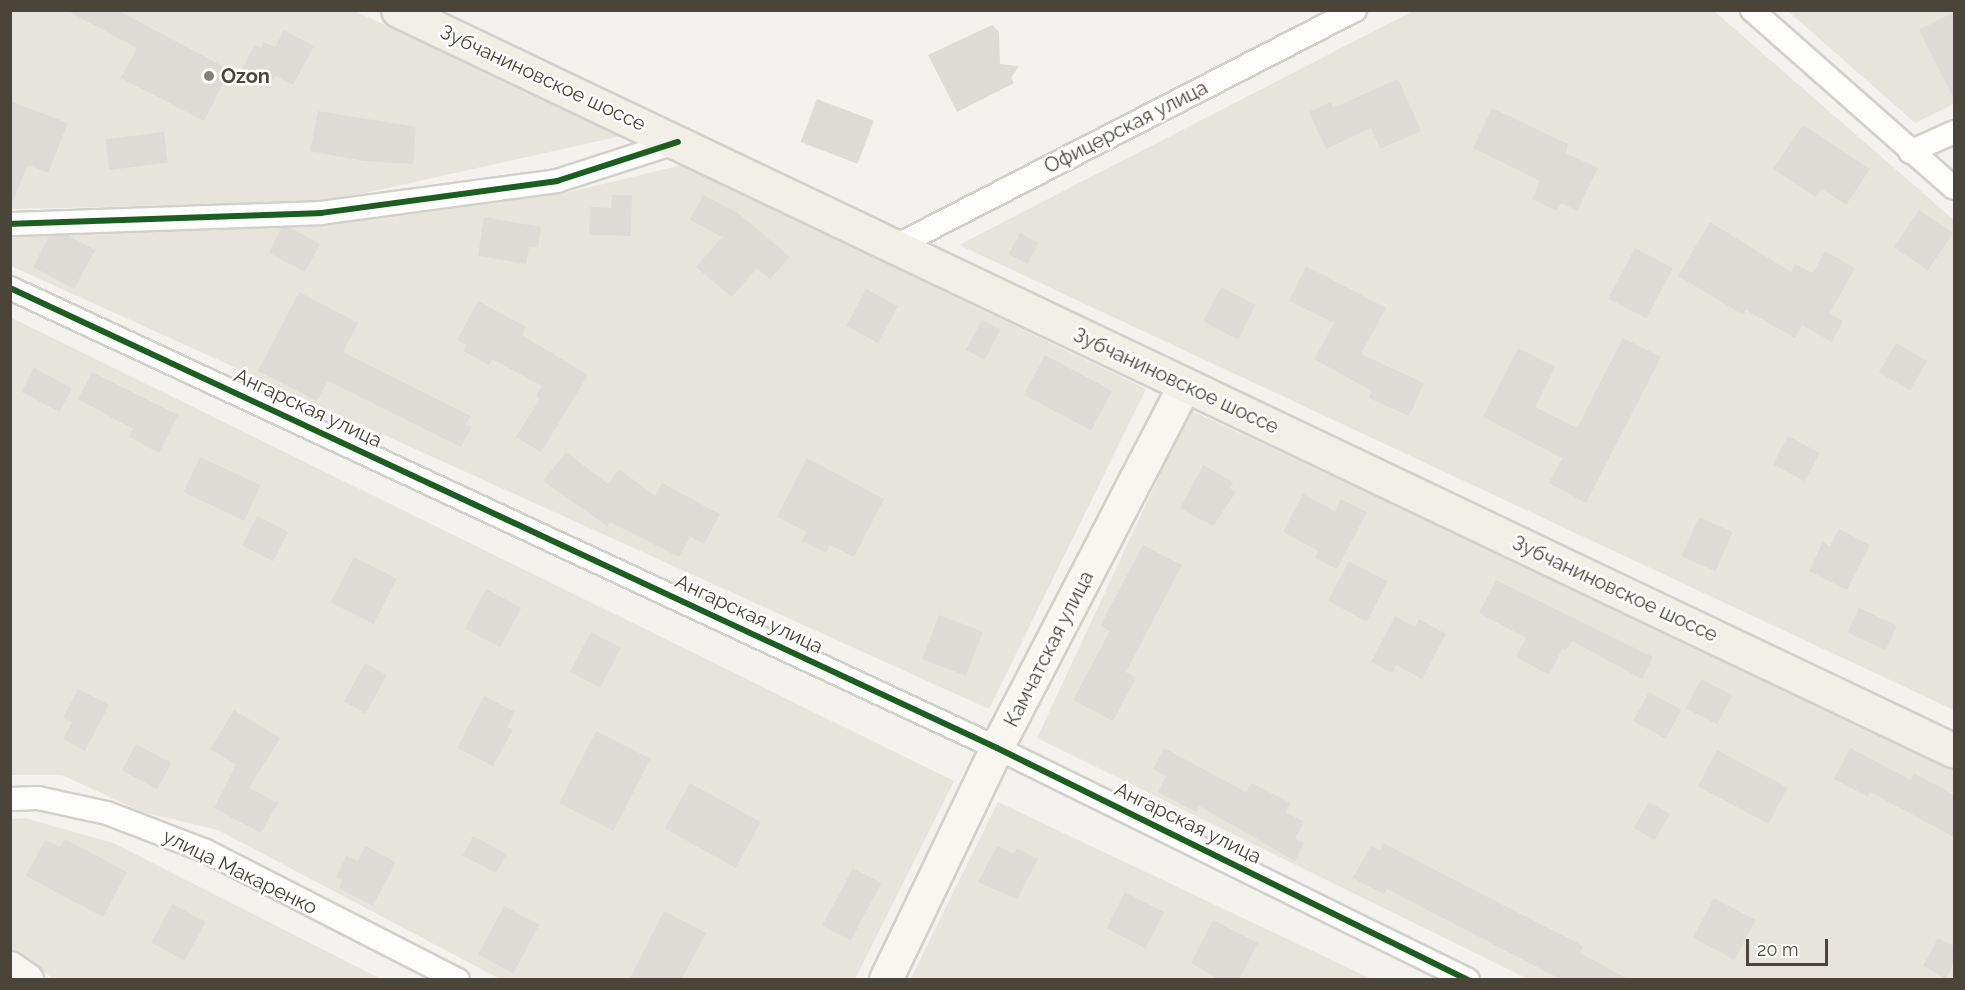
<!DOCTYPE html>
<html>
<head>
<meta charset="utf-8">
<style>
	body { margin:0 }
	#map { position:relative; width:1965px; height:990px; overflow:hidden; background:#f4f2ee; font-family:Raleway,sans-serif }
	div>[style] { position:absolute }
	.residential>* { inset:0; background:#e7e4dc }
	.building>* { inset:0; background:#dedbd6; transform-origin:0 0 }
	.roads { filter:drop-shadow(2px 0 #d2d0cb) drop-shadow(-2px 0 #d2d0cb) drop-shadow(0 2px #d2d0cb) drop-shadow(0 -2px #d2d0cb) }
	.street>* { height:22px; margin:-11px; padding:0 11px; transform-origin:11px; border-radius:11px; background:#fdfdfc }
	.secondary>* { height:32px; margin:-16px; padding:0 16px; transform-origin:16px; border-radius:16px; background:#f7f6f1 }
	.primary>* { height:33px; margin:-16.5px; padding:0 16.5px; transform-origin:16.5px; border-radius:16.5px; background:#f2efe6 }
	.cycleway>* { height:6px; margin:-3px; padding:0 3px; transform-origin:3px; border-radius:3px; background:#1b5e20 }
	.dots>* { width:16px; height:16px; translate:-50% -50%; box-sizing:border-box; border:3px solid #fff; border-radius:50% }
	span { translate:-50% -50%; white-space:nowrap; text-align:center; line-height:1.15; -webkit-text-stroke:5px #fff; paint-order:stroke }
	.poi-label { font-size:20px; color:#4b4439; font-weight:700 }
	.left { translate:0 -50%; text-align:left }
	.street-label { font-size:20px; color:#4b4439 }
	.frame { position:absolute; inset:0; border:12px solid #4b4439; pointer-events:none }
	.scale { position:absolute; left:1746px; top:939px; width:82px; height:27px; box-sizing:border-box; border:3px solid #4b4439; border-top:0; padding-left:8px; font-size:18px; line-height:21px; white-space:nowrap; color:#4b4439; -webkit-text-stroke:4px #fff; paint-order:stroke }
</style>
</head>
<body>
<div id="map">
	<div class="residential">
		<div style="clip-path:polygon(10px 11px,355px 11px,621px 136px,320px 203px,11px 209px)"></div>
		<div style="clip-path:polygon(1413px 11px,1714px 11px,1954px 220px,1954px 710px,959px 245px)"></div>
		<div style="clip-path:polygon(1788px 11px,1954px 11px,1954px 104px,1915px 123px)"></div>
		<div style="clip-path:polygon(682px 165px,1146px 389px,989px 709px,11px 266px,11px 235px,324px 220px,561px 194px)"></div>
		<div style="clip-path:polygon(10px 317px,954px 781px,855px 979px,500px 979px,218px 830px,142px 812px,62px 775px,11px 775px)"></div>
		<div style="clip-path:polygon(1190px 410px,1954px 765px,1954px 979px,1528px 979px,1037px 738px)"></div>
		<div style="clip-path:polygon(998px 802px,1372px 979px,910px 980px)"></div>
		<div style="clip-path:polygon(25px 818px,113px 843px,381px 979px,54px 979px,11px 949px,11px 819px)"></div>
	</div>
	<div class="building">
		<div style="clip-path:polygon(66px 10px,117px 10px,230px 70px,204px 121px,121px 78px,137px 48px)"></div>
		<div style="clip-path:polygon(1954px 12px,1954px 99px,1919px 30px)"></div>
		<div style="clip-path:polygon(992px 25px,999px 32px,1000px 64px,1019px 66px,1011px 78px,1014px 83px,957px 112px,928px 55px)"></div>
		<div style="clip-path:polygon(284px 30px,314px 46px,293px 85px,275px 76px,268px 88px,240px 73px,255px 44px,261px 48px,264px 42px,275px 47px)"></div>
		<div style="clip-path:polygon(1398px 79px,1421px 131px,1380px 149px,1371px 128px,1326px 149px,1309px 112px,1331px 102px,1333px 108px)"></div>
		<div style="left:817px;top:99px;width:61px;height:46px;rotate:21deg"></div>
		<div style="clip-path:polygon(10px 101px,68px 123px,48px 173px,28px 165px,11px 205px)"></div>
		<div style="clip-path:polygon(1492px 108px,1568px 144px,1566px 153px,1598px 168px,1577px 211px,1561px 203px,1557px 211px,1532px 199px,1540px 181px,1473px 148px)"></div>
		<div style="clip-path:polygon(318px 111px,416px 127px,413px 164px,364px 161px,310px 151px)"></div>
		<div style="clip-path:polygon(1803px 125px,1870px 169px,1846px 205px,1822px 189px,1816px 197px,1773px 169px)"></div>
		<div style="left:164px;top:132px;width:31px;height:59px;rotate:83deg"></div>
		<div style="clip-path:polygon(612px 195px,632px 195px,631px 236px,589px 235px,590px 207px,611px 208px)"></div>
		<div style="clip-path:polygon(703px 195px,738px 213px,790px 257px,770px 279px,757px 268px,732px 297px,696px 267px,722px 237px,690px 220px)"></div>
		<div style="left:1919px;top:210px;width:41px;height:45px;rotate:34deg"></div>
		<div style="clip-path:polygon(484px 217px,541px 227px,538px 248px,529px 247px,526px 264px,478px 256px)"></div>
		<div style="clip-path:polygon(1710px 222px,1791px 272px,1795px 264px,1813px 273px,1825px 251px,1855px 268px,1830px 313px,1843px 321px,1832px 342px,1802px 325px,1795px 338px,1746px 310px,1743px 315px,1678px 276px)"></div>
		<div style="clip-path:polygon(281px 228px,290px 228px,320px 244px,305px 272px,269px 253px)"></div>
		<div style="left:1020px;top:233px;width:21px;height:24px;rotate:28deg"></div>
		<div style="clip-path:polygon(68px 235px,95px 250px,74px 289px,33px 267px,49px 236px)"></div>
		<div style="left:1635px;top:248px;width:43px;height:57px;rotate:28deg"></div>
		<div style="clip-path:polygon(1306px 266px,1386px 308px,1361px 354px,1424px 383px,1409px 416px,1369px 398px,1372px 391px,1314px 359px,1334px 323px,1289px 301px)"></div>
		<div style="left:1221px;top:287px;width:39px;height:39px;rotate:27deg"></div>
		<div style="left:866px;top:289px;width:36px;height:42px;rotate:28deg"></div>
		<div style="clip-path:polygon(299px 292px,358px 323px,343px 352px,471px 416px,466px 424px,472px 427px,461px 447px,328px 381px,317px 401px,258px 371px)"></div>
		<div style="clip-path:polygon(478px 301px,526px 327px,522px 335px,588px 375px,541px 452px,516px 437px,540px 399px,536px 396px,542px 386px,492px 359px,489px 365px,463px 351px,466px 345px,457px 340px)"></div>
		<div style="left:982px;top:320px;width:21px;height:34px;rotate:28deg"></div>
		<div style="clip-path:polygon(1623px 338px,1661px 357px,1586px 503px,1549px 483px,1562px 458px,1483px 417px,1518px 348px,1555px 367px,1535px 407px,1577px 428px)"></div>
		<div style="left:1896px;top:343px;width:36px;height:34px;rotate:30deg"></div>
		<div style="left:1045px;top:355px;width:76px;height:45px;rotate:28deg"></div>
		<div style="left:34px;top:368px;width:43px;height:27px;rotate:28deg"></div>
		<div style="clip-path:polygon(92px 372px,178px 415px,159px 453px,129px 437px,133px 429px,78px 399px)"></div>
		<div style="left:1788px;top:436px;width:36px;height:32px;rotate:28deg"></div>
		<div style="clip-path:polygon(566px 452px,608px 484px,619px 469px,655px 496px,662px 483px,720px 514px,704px 544px,690px 537px,679px 557px,610px 522px,607px 526px,543px 481px)"></div>
		<div style="left:200px;top:457px;width:67px;height:39px;rotate:25deg"></div>
		<div style="clip-path:polygon(807px 458px,884px 499px,854px 557px,830px 545px,826px 553px,802px 541px,807px 532px,777px 517px)"></div>
		<div style="clip-path:polygon(1203px 465px,1233px 482px,1230px 488px,1236px 492px,1213px 526px,1180px 508px)"></div>
		<div style="clip-path:polygon(1303px 494px,1335px 511px,1341px 499px,1367px 512px,1337px 569px,1315px 558px,1318px 551px,1283px 532px)"></div>
		<div style="left:257px;top:516px;width:35px;height:33px;rotate:27deg"></div>
		<div style="left:1699px;top:517px;width:37px;height:43px;rotate:24deg"></div>
		<div style="clip-path:polygon(1839px 529px,1870px 545px,1847px 590px,1809px 571px,1823px 542px,1830px 546px)"></div>
		<div style="clip-path:polygon(1143px 545px,1182px 565px,1126px 672px,1136px 678px,1113px 721px,1073px 700px,1110px 631px,1100px 626px)"></div>
		<div style="left:354px;top:557px;width:48px;height:51px;rotate:27deg"></div>
		<div style="left:1349px;top:561px;width:44px;height:45px;rotate:28deg"></div>
		<div style="clip-path:polygon(1496px 580px,1653px 657px,1642px 679px,1572px 641px,1566px 651px,1562px 649px,1549px 675px,1516px 657px,1526px 638px,1479px 613px)"></div>
		<div style="left:486px;top:589px;width:40px;height:45px;rotate:28deg"></div>
		<div style="left:1859px;top:608px;width:42px;height:27px;rotate:25deg"></div>
		<div style="left:939px;top:615px;width:47px;height:47px;rotate:21deg"></div>
		<div style="clip-path:polygon(1395px 616px,1415px 627px,1419px 619px,1446px 634px,1422px 679px,1396px 665px,1392px 673px,1371px 662px)"></div>
		<div style="left:591px;top:632px;width:34px;height:45px;rotate:28deg"></div>
		<div style="left:365px;top:663px;width:25px;height:44px;rotate:29deg"></div>
		<div style="left:1701px;top:679px;width:35px;height:33px;rotate:27deg"></div>
		<div style="clip-path:polygon(78px 689px,109px 705px,85px 751px,63px 739px,72px 722px,63px 718px)"></div>
		<div style="left:1649px;top:692px;width:37px;height:33px;rotate:29deg"></div>
		<div style="clip-path:polygon(484px 696px,515px 712px,507px 727px,513px 730px,493px 766px,457px 748px)"></div>
		<div style="clip-path:polygon(234px 710px,280px 738px,249px 788px,278px 803px,261px 833px,214px 808px,236px 765px,210px 749px)"></div>
		<div style="left:596px;top:731px;width:61px;height:81px;rotate:27deg"></div>
		<div style="left:136px;top:744px;width:40px;height:30px;rotate:28deg"></div>
		<div style="clip-path:polygon(1164px 748px,1246px 792px,1251px 783px,1291px 803px,1286px 812px,1304px 822px,1295px 838px,1304px 843px,1295px 861px,1199px 806px,1196px 812px,1158px 792px,1166px 776px,1153px 769px)"></div>
		<div style="clip-path:polygon(1850px 748px,1911px 780px,1914px 773px,1954px 795px,1954px 837px,1870px 792px,1868px 797px,1834px 779px)"></div>
		<div style="left:1717px;top:750px;width:80px;height:41px;rotate:28deg"></div>
		<div style="left:690px;top:783px;width:81px;height:52px;rotate:29deg"></div>
		<div style="left:1649px;top:802px;width:24px;height:30px;rotate:30deg"></div>
		<div style="left:473px;top:836px;width:38px;height:22px;rotate:28deg"></div>
		<div style="clip-path:polygon(65px 839px,127px 872px,103px 917px,26px 876px,45px 840px,60px 847px)"></div>
		<div style="clip-path:polygon(1383px 843px,1583px 946px,1580px 953px,1630px 980px,1562px 980px,1387px 889px,1384px 894px,1353px 878px,1371px 845px,1380px 850px)"></div>
		<div style="clip-path:polygon(365px 846px,396px 862px,373px 906px,339px 888px,342px 880px,336px 877px,346px 856px,358px 861px)"></div>
		<div style="clip-path:polygon(997px 846px,1014px 854px,1017px 848px,1038px 859px,1017px 899px,978px 882px)"></div>
		<div style="left:853px;top:868px;width:32px;height:65px;rotate:28deg"></div>
		<div style="left:1125px;top:892px;width:44px;height:41px;rotate:27deg"></div>
		<div style="left:1714px;top:898px;width:47px;height:45px;rotate:28deg"></div>
		<div style="left:172px;top:904px;width:38px;height:44px;rotate:28deg"></div>
		<div style="left:504px;top:906px;width:40px;height:55px;rotate:28deg"></div>
		<div style="clip-path:polygon(664px 911px,706px 933px,681px 980px,629px 980px)"></div>
		<div style="clip-path:polygon(1213px 920px,1258px 943px,1239px 980px,1220px 980px,1191px 963px)"></div>
		<div style="clip-path:polygon(1938px 938px,1954px 946px,1954px 962px,1946px 979px,1923px 966px)"></div>
	</div>
	<div class="roads">
		<div class="street">
			<div style="left:1752px;top:10px;width:269px;rotate:41.4deg"></div>
			<div style="left:1910px;top:152px;width:48px;rotate:-24.4deg"></div>
			<div style="left:10px;top:224px;width:311px;rotate:-2deg"></div>
			<div style="left:321px;top:213px;width:238px;rotate:-7.7deg"></div>
			<div style="left:557px;top:181px;width:127px;rotate:-17.9deg"></div>
			<div style="left:898px;top:245px;width:514px;rotate:-27.21deg"></div>
			<div style="left:10px;top:288px;width:1089px;rotate:24.99deg"></div>
			<div style="left:997px;top:748px;width:525px;rotate:26.22deg"></div>
			<div style="left:10px;top:799px;width:28px;rotate:-2deg"></div>
			<div style="left:38px;top:798px;width:71px;rotate:12.3deg"></div>
			<div style="left:107px;top:813px;width:106px;rotate:21deg"></div>
			<div style="left:206px;top:851px;width:283px;rotate:27.1deg"></div>
		</div>
		<div class="secondary">
			<div style="left:10px;top:968px;width:21px;rotate:35deg"></div>
			<div style="left:886px;top:980px;width:257px;rotate:-64.4deg"></div>
			<div style="left:997px;top:748px;width:408px;rotate:-62.6deg"></div>
		</div>
		<div class="primary">
			<div style="left:398px;top:10px;width:1723px;rotate:25.46deg"></div>
		</div>
	</div>
	<div class="cycleway">
		<div style="left:10px;top:224px;width:311px;rotate:-2deg"></div>
		<div style="left:321px;top:213px;width:238px;rotate:-7.7deg"></div>
		<div style="left:557px;top:181px;width:127px;rotate:-17.9deg"></div>
		<div style="left:10px;top:288px;width:1089px;rotate:24.99deg"></div>
		<div style="left:997px;top:748px;width:525px;rotate:26.22deg"></div>
	</div>
	<div class="dots">
		<div style="left:209px;top:76px;background:#868178"></div>
	</div>
	<div class="poi-label">
		<span class="left" style="left:221px;top:76px">Ozon</span>
	</div>
	<div class="street-label">
		<span style="left:543px;top:78px;rotate:25deg">Зубчаниновское шоссе</span>
		<span style="left:1126px;top:127px;rotate:-27deg">Офицерская улица</span>
		<span style="left:1176px;top:381px;rotate:25deg">Зубчаниновское шоссе</span>
		<span style="left:308px;top:408px;rotate:25deg">Ангарская улица</span>
		<span style="left:1615px;top:589px;rotate:25deg">Зубчаниновское шоссе</span>
		<span style="left:749px;top:614px;rotate:25deg">Ангарская улица</span>
		<span style="left:1049px;top:649px;rotate:-63deg">Камчатская улица</span>
		<span style="left:1188px;top:823px;rotate:26deg">Ангарская улица</span>
		<span style="left:240px;top:872px;rotate:26deg">улица Макаренко</span>
	</div>
	<div class="frame"></div>
	<div class="scale">20 m</div>
</div>
</body>
</html>
